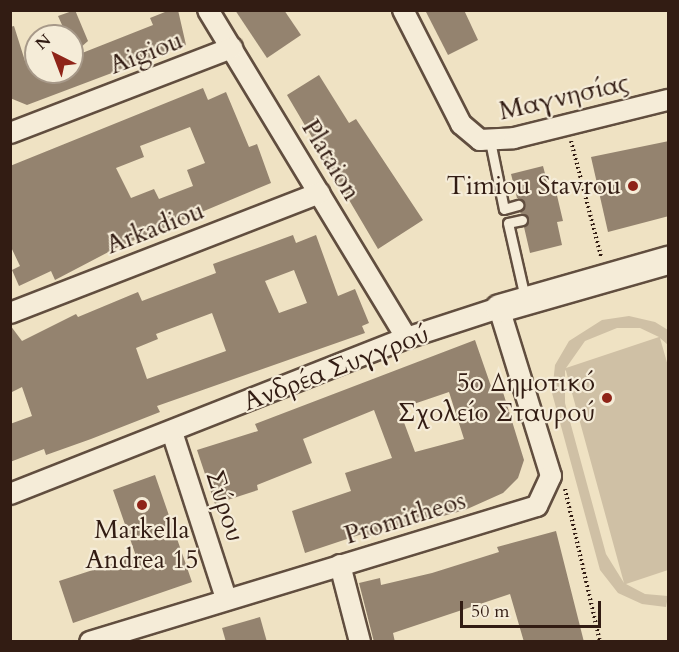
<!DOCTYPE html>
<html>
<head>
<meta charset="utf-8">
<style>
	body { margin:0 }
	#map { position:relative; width:679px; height:652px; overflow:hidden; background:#efe2c3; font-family:Cardo,serif }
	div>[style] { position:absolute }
	.green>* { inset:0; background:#cfc0a5 }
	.building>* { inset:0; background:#94836f }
	.path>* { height:4px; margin-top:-2px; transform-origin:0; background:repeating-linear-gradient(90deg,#321c13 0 1.5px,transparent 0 4.5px) }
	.roads { filter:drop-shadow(2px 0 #614e3f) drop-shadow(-2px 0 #614e3f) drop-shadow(0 2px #614e3f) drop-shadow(0 -2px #614e3f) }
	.lane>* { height:9px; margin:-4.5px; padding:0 4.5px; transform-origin:4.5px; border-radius:4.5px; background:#f5ecd8 }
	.street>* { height:20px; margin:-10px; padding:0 10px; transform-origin:10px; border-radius:10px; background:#f5ecd8 }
	.secondary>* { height:27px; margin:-13.5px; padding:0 13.5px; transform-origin:13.5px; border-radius:13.5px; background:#f5ecd8 }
	.dots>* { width:16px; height:16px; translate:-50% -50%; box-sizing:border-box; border:3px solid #f5ecd8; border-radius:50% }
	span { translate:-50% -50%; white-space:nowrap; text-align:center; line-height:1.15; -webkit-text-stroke:4.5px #f5ecd8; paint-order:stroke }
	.street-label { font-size:26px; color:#321c13 }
	.poi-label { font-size:26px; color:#321c13 }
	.right { translate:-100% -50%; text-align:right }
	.frame { position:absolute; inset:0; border:12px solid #321c13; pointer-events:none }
	.north { position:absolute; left:24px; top:24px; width:60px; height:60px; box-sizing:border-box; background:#f5ecd8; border:2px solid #a79989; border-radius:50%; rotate:318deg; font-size:16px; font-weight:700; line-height:24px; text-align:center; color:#321c13 }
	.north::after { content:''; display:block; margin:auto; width:21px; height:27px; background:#8f2418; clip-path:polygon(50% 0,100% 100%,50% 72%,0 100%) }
	.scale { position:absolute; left:460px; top:601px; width:141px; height:27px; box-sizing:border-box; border:3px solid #321c13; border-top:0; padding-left:8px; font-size:18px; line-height:21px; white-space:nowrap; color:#321c13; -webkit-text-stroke:4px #f5ecd8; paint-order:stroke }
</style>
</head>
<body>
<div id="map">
	<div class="green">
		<div style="clip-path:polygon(evenodd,629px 316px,655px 322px,668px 330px,668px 345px,660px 338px,668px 366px,668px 570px,626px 584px,645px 594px,668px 596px,666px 607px,642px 604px,618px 593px,600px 570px,552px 393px,555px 365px,569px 341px,602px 320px,629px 316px,617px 328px,640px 328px,659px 337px,566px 368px,585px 341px,617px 328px,629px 316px,565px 370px,566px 371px,624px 583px,606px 554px,565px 403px,565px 370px)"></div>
	</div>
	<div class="building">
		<div style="clip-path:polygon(75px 10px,88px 41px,72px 55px,72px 36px,67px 36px,58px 16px)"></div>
		<div style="clip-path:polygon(170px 10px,178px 10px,186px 45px,27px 105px,10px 98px,10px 27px,14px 26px,25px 61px,36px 57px,36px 72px,72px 72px,72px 57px,153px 25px,150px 18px)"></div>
		<div style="clip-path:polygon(235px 10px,284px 10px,301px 35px,267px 58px)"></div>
		<div style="clip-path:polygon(425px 10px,464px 10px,478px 40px,448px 55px)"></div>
		<div style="clip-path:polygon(319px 75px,349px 123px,356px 119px,423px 220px,378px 249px,287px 95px)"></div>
		<div style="clip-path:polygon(evenodd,203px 88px,208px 100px,226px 92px,249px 147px,257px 144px,271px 183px,118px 247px,55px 280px,51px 271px,19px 286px,12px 270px,20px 266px,10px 245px,10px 166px,203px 88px,190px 127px,205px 163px,187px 170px,193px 186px,159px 199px,154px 189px,131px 198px,116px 168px,144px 157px,140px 146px,190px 127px)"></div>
		<div style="clip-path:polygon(669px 141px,669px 216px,608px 232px,591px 157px)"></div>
		<div style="clip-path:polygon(543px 166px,549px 189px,555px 187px,563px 221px,557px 222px,562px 245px,530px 253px,524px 227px,528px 218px,520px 213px,525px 204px,517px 198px,511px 174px)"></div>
		<div style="clip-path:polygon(evenodd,293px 235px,296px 243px,316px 235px,338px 296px,355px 289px,369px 323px,362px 326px,365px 333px,157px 406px,160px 412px,91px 439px,46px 455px,44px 449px,10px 462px,10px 424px,32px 416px,22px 387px,10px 393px,10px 325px,22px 341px,76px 314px,78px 317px,138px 292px,142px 301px,216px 273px,213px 264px,293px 235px,294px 270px,307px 303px,279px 313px,265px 281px,294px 270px,293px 235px,212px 313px,226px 351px,147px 379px,136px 348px,158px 339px,156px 334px,212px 313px)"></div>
		<div style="clip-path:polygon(evenodd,475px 340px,493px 392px,502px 389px,524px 460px,518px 478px,503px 493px,465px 510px,425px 521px,424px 518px,366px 537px,365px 533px,305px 553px,292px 511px,351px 491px,345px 473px,392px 458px,374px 410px,303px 439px,312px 463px,257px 485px,258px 490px,215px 504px,197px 450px,258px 431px,255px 424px,475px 340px,449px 392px,464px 439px,415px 452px,399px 409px,449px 392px)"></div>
		<div style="clip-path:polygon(155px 475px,192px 582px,73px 623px,59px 581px,136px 556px,113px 490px)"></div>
		<div style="clip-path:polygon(556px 531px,584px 642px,524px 642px,510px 594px,393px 633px,395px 642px,374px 642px,359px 583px,380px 578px,381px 585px,432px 573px,499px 552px,497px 547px)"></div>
		<div style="clip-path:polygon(260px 617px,267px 642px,226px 642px,222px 628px)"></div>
	</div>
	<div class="path">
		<div style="left:571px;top:141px;width:119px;rotate:75.4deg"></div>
		<div style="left:565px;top:489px;width:157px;rotate:77.1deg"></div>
	</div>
	<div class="roads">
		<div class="lane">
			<div style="left:490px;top:141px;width:69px;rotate:78.4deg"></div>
			<div style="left:504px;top:209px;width:15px;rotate:-16deg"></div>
			<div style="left:522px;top:220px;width:14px;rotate:168deg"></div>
			<div style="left:508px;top:223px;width:77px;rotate:77.2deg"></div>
		</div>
		<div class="street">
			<div style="left:208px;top:10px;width:384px;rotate:58.8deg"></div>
			<div style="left:403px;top:10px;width:128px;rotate:63deg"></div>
			<div style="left:461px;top:124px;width:25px;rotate:40deg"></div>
			<div style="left:480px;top:140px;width:34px;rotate:-3deg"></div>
			<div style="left:514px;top:138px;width:159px;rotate:-13.9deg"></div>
			<div style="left:10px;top:133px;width:238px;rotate:-21deg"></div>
			<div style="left:10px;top:313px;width:332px;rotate:-21.2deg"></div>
			<div style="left:172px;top:432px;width:175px;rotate:72deg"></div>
			<div style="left:10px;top:494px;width:427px;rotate:-21.5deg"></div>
			<div style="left:407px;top:338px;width:97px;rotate:-18.1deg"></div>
			<div style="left:499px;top:308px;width:176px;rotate:72.8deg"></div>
			<div style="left:551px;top:476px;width:33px;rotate:115deg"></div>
			<div style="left:537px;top:506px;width:467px;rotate:163.1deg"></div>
			<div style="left:340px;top:565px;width:80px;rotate:75.4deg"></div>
		</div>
		<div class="secondary">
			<div style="left:499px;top:308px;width:176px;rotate:-15.9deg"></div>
		</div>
	</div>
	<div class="dots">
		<div style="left:633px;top:186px;background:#8f2418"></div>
		<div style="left:607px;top:398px;background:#8f2418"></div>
		<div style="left:142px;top:505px;background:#8f2418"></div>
	</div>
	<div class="street-label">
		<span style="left:146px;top:53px;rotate:-21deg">Aigiou</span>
		<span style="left:564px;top:97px;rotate:-13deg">Μαγνησίας</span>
		<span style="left:331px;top:160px;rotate:59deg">Plataion</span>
		<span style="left:155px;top:228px;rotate:-21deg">Arkadiou</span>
		<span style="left:336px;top:368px;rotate:-21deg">Ανδρέα Συγγρού</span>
		<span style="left:225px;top:506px;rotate:72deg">Σύρου</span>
		<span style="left:405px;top:518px;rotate:-17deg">Promitheos</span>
	</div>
	<div class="poi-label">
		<span class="right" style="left:621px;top:186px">Timiou Stavrou</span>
		<span class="right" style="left:595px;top:398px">5ο Δημοτικό<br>Σχολείο Σταυρού</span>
		<span style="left:142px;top:545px">Markella<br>Andrea 15</span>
	</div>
	<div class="frame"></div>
	<div class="north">N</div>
	<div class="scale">50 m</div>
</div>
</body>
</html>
